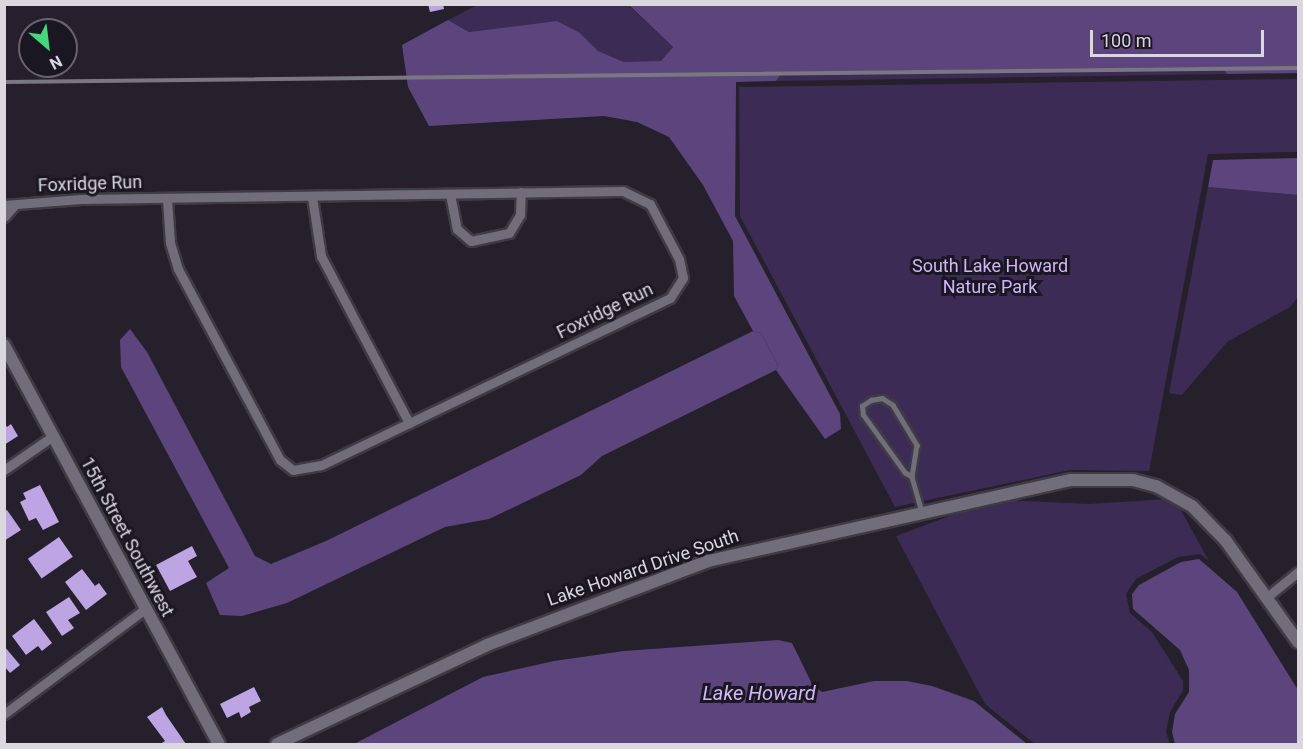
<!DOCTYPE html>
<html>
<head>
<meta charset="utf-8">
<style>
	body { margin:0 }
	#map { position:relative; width:1303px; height:749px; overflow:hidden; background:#25202c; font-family:Roboto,sans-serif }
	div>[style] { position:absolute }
	.green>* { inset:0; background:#3c2b54 }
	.forest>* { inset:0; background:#5c457c }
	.water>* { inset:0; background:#5b457c }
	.building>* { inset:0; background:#bda5e3; transform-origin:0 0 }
	.roads { filter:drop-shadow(2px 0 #3f3b45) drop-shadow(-2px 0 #3f3b45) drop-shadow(0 2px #3f3b45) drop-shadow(0 -2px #3f3b45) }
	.service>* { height:4.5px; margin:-2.25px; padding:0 2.25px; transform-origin:2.25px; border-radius:2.25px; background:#726d7a }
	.minor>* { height:9px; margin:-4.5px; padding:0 4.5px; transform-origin:4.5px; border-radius:4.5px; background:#726d7a }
	.tertiary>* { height:12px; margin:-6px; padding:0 6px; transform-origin:6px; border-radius:6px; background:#726d7a }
	.rail>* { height:4px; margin:-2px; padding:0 2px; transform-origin:2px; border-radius:2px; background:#7b7782 }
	span { translate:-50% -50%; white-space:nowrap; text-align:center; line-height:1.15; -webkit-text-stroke:6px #1b1722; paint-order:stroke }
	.street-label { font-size:18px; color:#dad7df }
	.park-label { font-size:18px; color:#ceb5f8 }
	.water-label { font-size:20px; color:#d1b7fb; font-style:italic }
	.frame { position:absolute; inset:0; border:6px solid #dad7df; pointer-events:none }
	.north { position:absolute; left:18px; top:18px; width:60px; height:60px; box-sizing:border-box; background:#1b1722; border:2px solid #67646e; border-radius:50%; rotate:152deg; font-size:16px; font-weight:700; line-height:24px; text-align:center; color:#dad7df }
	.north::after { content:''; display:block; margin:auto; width:21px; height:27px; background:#44d77b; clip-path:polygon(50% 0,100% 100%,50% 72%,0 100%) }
	.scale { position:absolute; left:1090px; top:30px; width:174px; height:27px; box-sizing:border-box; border:3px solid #dad7df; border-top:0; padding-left:8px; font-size:18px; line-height:21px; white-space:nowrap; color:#dad7df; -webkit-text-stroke:4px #1b1722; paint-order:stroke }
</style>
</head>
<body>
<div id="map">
	<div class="green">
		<div style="clip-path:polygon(477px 5px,628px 5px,673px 47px,661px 62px,624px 62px,598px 51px,580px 33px,522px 26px,469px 32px,448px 20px)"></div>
		<div style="clip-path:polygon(1223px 67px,1227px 74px,776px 81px,779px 72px)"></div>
		<div style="clip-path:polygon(1298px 79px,1298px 152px,1208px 154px,1149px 471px,1070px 470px,895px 507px,740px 216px,739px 87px)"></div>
		<div style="clip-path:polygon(1208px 187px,1298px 195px,1298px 297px,1290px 307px,1227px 342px,1182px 395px,1169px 393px)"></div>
		<div style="clip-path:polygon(1169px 499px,1177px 503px,1209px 561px,1200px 554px,1178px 557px,1136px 579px,1126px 594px,1130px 613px,1152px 632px,1183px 681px,1183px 690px,1170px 712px,1166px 732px,1170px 744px,1035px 744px,985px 704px,896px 536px,963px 511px,1007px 500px,1089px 504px)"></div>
	</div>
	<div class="forest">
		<div style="clip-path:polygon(628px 4px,1298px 5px,1298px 73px,1227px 74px,1222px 67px,782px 72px,776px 81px,736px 82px,735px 216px,840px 414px,841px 429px,825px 439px,776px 370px,778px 365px,761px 333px,753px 331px,734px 296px,733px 241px,703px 185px,669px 137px,637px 122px,604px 116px,429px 126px,408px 87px,402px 45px,448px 20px,469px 32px,557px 21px,580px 33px,598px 51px,624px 62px,661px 61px,673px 47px)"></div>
		<div style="clip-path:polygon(1298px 158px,1298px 195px,1208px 187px,1213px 160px)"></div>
	</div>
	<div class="water">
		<div style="clip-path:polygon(130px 329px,147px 352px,255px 556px,271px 564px,326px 541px,753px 331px,761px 333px,778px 365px,776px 370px,602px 456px,581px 475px,489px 519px,445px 527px,287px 603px,242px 616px,220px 615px,206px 583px,229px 568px,121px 367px,120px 340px)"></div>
		<div style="clip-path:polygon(1199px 559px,1237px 592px,1298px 690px,1298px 744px,1175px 744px,1172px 732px,1175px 714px,1189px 692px,1189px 670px,1180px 650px,1133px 609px,1132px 594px,1139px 585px,1181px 562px)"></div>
		<div style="clip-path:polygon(778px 640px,792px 643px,813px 686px,822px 692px,874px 681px,907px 681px,932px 686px,974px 701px,1027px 744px,354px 744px,483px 677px,554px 661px,624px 651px)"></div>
	</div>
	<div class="building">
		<div style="clip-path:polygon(428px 4px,443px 4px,444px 9px,430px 12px)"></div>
		<div style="clip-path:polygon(4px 423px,7px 427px,11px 424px,18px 436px,4px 445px)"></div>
		<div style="clip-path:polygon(40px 485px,59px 522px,43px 530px,36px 518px,29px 521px,20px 502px,26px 499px,23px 493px)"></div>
		<div style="clip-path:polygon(7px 510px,21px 530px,4px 541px,4px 512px)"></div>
		<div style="left:59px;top:537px;width:24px;height:38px;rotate:55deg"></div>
		<div style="clip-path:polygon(192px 546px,197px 556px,188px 561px,197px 577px,170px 591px,156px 565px)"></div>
		<div style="clip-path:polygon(82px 569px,95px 586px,99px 583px,107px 594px,86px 610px,65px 582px)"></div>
		<div style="clip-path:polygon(69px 597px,80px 613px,68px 620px,74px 628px,62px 636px,46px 612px)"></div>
		<div style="clip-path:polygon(34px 619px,52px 643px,42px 651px,38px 646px,26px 655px,12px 636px)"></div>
		<div style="clip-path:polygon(4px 646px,20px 665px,10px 673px,4px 666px)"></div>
		<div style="clip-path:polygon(254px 687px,261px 701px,249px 707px,251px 712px,241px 718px,239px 712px,227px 718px,220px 704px)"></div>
		<div style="clip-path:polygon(162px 707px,166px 715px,186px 744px,160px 744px,165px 741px,147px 717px)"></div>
	</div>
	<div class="roads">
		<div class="service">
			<div style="left:912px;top:477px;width:8px;rotate:-150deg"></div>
			<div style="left:905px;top:473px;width:72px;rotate:-125.9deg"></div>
			<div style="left:863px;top:415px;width:9px;rotate:-96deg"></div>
			<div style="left:862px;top:406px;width:11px;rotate:-34deg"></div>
			<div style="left:871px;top:400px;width:11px;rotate:-10deg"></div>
			<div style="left:882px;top:398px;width:13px;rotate:32deg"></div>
			<div style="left:893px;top:405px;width:47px;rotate:59deg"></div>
			<div style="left:917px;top:445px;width:32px;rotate:99deg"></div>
			<div style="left:912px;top:477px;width:35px;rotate:74deg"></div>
		</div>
		<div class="minor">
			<div style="left:450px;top:194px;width:36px;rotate:79deg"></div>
			<div style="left:457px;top:229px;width:18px;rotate:41deg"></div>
			<div style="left:471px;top:241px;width:39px;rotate:-12deg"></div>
			<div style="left:509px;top:233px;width:21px;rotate:-59deg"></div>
			<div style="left:520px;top:215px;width:23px;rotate:-88deg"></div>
			<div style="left:312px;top:197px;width:60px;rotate:81.3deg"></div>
			<div style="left:321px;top:256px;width:189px;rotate:62.2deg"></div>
			<div style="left:4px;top:205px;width:77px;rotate:-4.5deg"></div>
			<div style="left:81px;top:199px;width:542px;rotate:-0.85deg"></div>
			<div style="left:623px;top:191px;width:30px;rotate:26deg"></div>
			<div style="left:650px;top:204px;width:62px;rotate:62.2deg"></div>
			<div style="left:679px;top:259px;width:19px;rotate:78deg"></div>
			<div style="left:683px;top:278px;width:24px;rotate:123deg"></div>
			<div style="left:670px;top:298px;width:387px;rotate:154.4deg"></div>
			<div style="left:321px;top:465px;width:28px;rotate:170deg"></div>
			<div style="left:293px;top:470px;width:16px;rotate:-142deg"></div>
			<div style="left:280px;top:460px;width:217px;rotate:-118.1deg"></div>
			<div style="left:178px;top:269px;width:27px;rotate:-107deg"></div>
			<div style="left:170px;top:243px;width:44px;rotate:-93.9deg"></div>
			<div style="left:4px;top:217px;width:15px;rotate:-48deg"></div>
			<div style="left:4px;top:470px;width:60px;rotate:-34.8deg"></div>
			<div style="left:1267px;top:597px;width:40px;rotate:-39deg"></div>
			<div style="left:4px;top:714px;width:176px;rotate:-36.7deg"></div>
		</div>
		<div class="tertiary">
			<div style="left:4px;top:345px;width:453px;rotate:61.7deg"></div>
			<div style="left:277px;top:744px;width:232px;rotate:-25.2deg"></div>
			<div style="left:487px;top:645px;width:236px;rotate:-20.8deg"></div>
			<div style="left:708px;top:561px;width:372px;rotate:-12.6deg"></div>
			<div style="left:1071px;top:480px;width:62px"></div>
			<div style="left:1133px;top:480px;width:24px;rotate:15deg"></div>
			<div style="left:1156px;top:486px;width:41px;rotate:29.1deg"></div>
			<div style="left:1192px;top:506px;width:49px;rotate:45.8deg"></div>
			<div style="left:1226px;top:541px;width:124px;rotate:54.5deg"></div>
		</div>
	</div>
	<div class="rail">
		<div style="left:4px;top:82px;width:1294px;rotate:-0.62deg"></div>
	</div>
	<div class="street-label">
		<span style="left:90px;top:184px;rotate:-2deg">Foxridge Run</span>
		<span style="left:605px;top:311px;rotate:-26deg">Foxridge Run</span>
		<span style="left:127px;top:537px;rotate:62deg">15th Street Southwest</span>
		<span style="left:643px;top:568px;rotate:-19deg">Lake Howard Drive South</span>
	</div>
	<div class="park-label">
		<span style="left:990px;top:277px">South Lake Howard<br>Nature Park</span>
	</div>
	<div class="water-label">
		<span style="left:759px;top:693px">Lake Howard</span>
	</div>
	<div class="frame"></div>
	<div class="north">N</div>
	<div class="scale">100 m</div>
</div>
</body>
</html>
